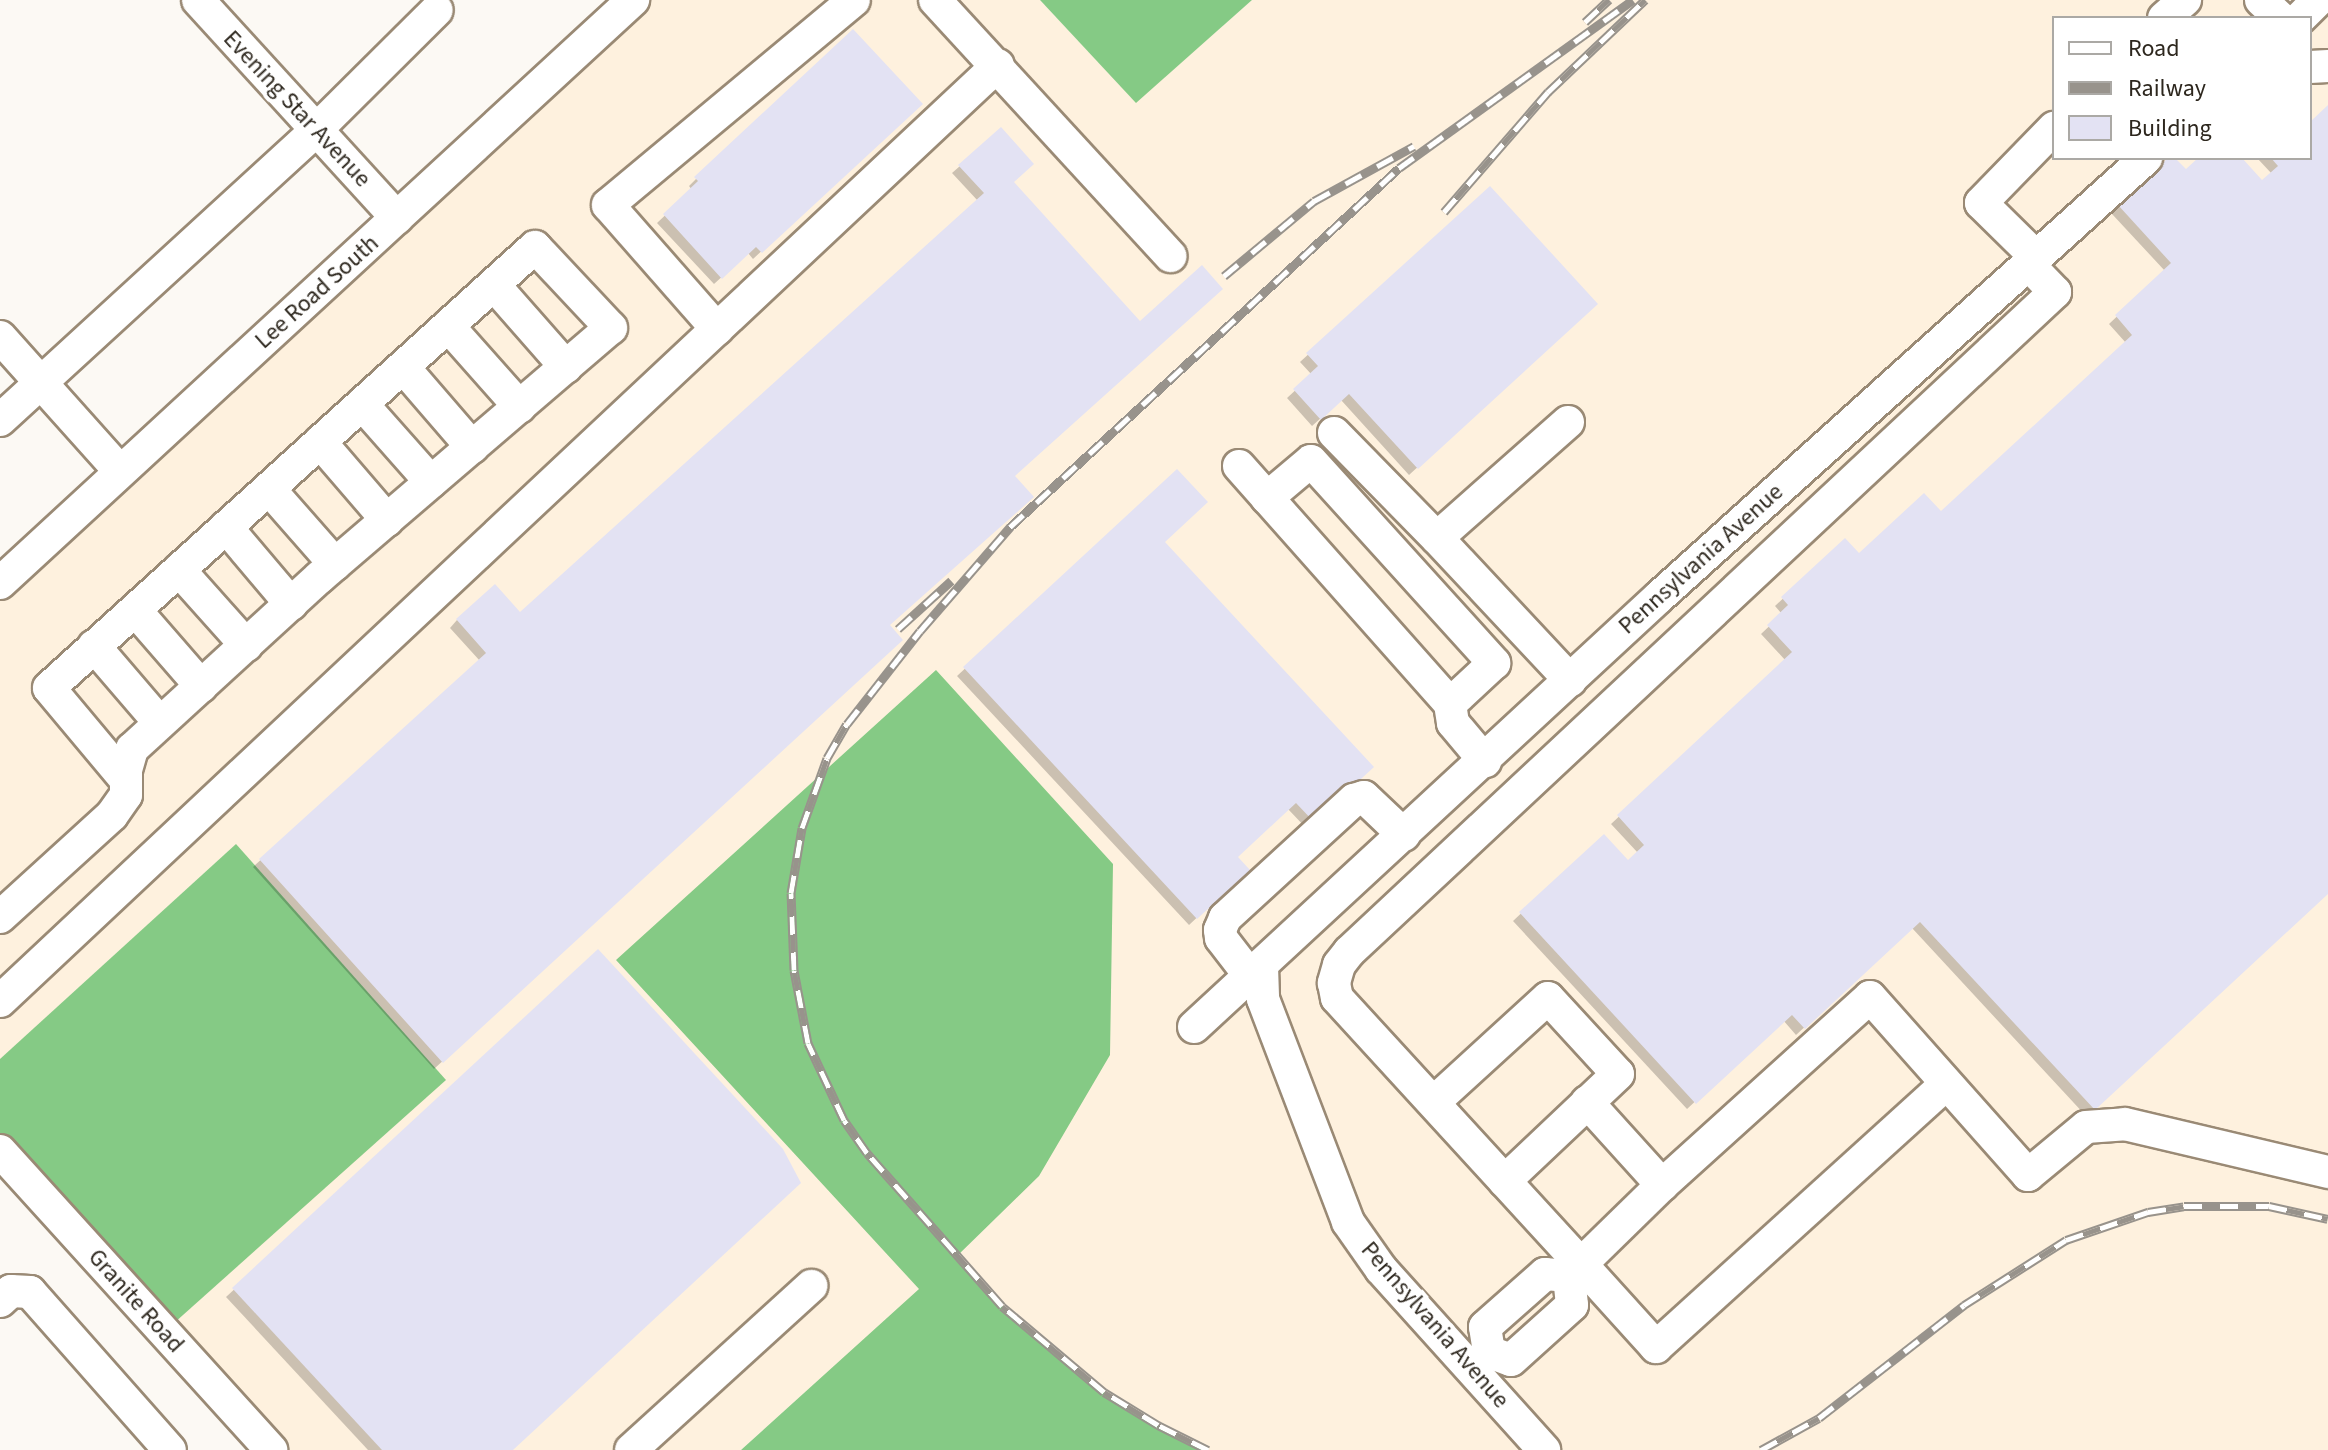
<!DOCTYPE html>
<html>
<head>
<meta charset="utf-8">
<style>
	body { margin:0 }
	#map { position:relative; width:2328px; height:1450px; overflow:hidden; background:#fcf9f4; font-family:"Source Sans 3",sans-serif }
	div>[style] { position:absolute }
	.built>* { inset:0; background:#fef1de }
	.forest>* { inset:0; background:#85ca85 }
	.shadow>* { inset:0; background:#0003 }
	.building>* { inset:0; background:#e3e2f3 }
	.roads { filter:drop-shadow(2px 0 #9a8a75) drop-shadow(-2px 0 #9a8a75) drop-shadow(0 2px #9a8a75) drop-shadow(0 -2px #9a8a75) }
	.minor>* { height:32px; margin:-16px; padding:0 16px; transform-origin:16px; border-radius:16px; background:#fff }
	.rail>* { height:9px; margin-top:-4.5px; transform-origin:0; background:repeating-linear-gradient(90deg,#fff 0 18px,#98938c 0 36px); box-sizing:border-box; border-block:2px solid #98938c }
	span { translate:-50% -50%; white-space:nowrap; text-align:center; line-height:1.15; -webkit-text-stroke:8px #fff; paint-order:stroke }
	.street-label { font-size:24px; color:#2d271e }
	.legend { position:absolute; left:2052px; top:16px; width:260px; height:144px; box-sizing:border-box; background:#fff; border:2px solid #aba9a5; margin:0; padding:10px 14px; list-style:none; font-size:24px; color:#2d271e }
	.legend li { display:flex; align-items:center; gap:16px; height:40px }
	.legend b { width:40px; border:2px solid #aba9a5 }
</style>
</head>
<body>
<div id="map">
	<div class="built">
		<div style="clip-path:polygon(evenodd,633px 0,1040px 0,1136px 102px,1252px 0,2328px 0,2328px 1450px,1208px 1450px,1158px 1425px,1104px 1392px,1002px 1306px,956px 1257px,741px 1450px,271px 1450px,0 1151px,0 583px,633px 0,2054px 18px,2310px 18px,2310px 158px,2054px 158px,2054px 18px)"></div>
	</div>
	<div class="forest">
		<div style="clip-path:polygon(1040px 0,1252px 0,1136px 103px)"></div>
		<div style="clip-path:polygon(936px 670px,1113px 864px,1110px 1055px,1039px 1176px,956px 1257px,1002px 1306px,1104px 1392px,1158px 1425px,1208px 1450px,741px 1450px,919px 1289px,616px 960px)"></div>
		<div style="clip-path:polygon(236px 844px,446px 1080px,164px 1332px,0 1151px,0 1059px)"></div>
	</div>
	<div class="shadow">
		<div style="clip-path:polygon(920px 104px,753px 259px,748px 253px,714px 284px,657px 223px,692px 190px,689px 186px,696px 179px)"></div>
		<div style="clip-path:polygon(2328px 108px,2328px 892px,2086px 1116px,1912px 928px,1796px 1035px,1783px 1020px,1687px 1109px,1513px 921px,1604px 836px,1628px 862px,1638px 853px,1611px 824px,1786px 661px,1761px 634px,1782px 614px,1775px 606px,1845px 540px,1859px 556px,1941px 514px,2126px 343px,2109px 324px,2165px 271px,2112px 214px,2119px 206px,2171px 158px,2186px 172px,2201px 158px,2239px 158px,2262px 183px,2272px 174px,2257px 158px,2310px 158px,2310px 125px)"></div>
		<div style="clip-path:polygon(960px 166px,1012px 182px,1013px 476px,888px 626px,893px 647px,434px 1069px,253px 867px,480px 661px,450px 628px,457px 620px,495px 587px,520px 615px,978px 201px,952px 173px)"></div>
		<div style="clip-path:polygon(1490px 188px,1588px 311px,1409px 475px,1341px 400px,1312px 426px,1287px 398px,1312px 375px,1300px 362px)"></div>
		<div style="clip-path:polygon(1176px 472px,1162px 542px,1371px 767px,1306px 828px,1288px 809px,1235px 857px,1248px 870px,1189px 925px,957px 676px)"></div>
		<div style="clip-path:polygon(598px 952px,510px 1450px,368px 1450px,226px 1297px)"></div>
	</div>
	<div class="building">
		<div style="clip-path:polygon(853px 29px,923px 104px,762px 253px,756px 247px,722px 279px,663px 214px,698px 181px,694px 177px)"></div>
		<div style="clip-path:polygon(2328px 105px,2328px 894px,2095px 1110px,1920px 922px,1805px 1029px,1792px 1015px,1696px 1104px,1519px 912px,1604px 834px,1628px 860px,1644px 845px,1617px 815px,1792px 652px,1767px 625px,1788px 605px,1781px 597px,1845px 538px,1859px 553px,1924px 493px,1941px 511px,2132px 335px,2115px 315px,2171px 263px,2118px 205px,2168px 158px,2175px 158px,2186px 169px,2198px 158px,2242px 158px,2262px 180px,2278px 166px,2271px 158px,2310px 158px,2310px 122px)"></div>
		<div style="clip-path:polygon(1001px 127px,1034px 164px,1014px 182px,1140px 321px,1202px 265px,1223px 289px,1015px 476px,1034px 497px,890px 625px,903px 640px,443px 1063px,259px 859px,486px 653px,456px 619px,495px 584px,520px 612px,984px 193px,958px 165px)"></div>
		<div style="clip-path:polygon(1490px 186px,1598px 304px,1418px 469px,1349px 394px,1321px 420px,1293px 389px,1318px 366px,1306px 353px)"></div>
		<div style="clip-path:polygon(1177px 469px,1208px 502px,1165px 542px,1374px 767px,1314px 822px,1296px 803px,1238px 857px,1250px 870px,1197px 919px,963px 667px)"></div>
		<div style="clip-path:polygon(598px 949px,783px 1149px,801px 1183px,513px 1450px,382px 1450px,232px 1288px)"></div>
	</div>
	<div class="roads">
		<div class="minor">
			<div style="left:198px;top:0;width:295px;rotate:47.6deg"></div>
			<div style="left:935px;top:0;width:348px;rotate:47.4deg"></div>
			<div style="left:2261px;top:0;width:26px;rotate:43deg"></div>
			<div style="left:2164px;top:18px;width:28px;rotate:-41deg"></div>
			<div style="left:2300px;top:18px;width:25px;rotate:-45deg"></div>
			<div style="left:2310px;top:67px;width:18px;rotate:-3deg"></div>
			<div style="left:2036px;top:257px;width:77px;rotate:-135.5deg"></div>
			<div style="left:1981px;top:203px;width:105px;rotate:-45.8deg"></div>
			<div style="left:2028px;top:264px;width:39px;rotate:46deg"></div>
			<div style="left:2055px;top:292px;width:966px;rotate:136.93deg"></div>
			<div style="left:1349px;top:952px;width:16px;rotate:128deg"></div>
			<div style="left:1339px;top:965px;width:19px;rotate:106deg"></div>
			<div style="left:1334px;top:983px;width:15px;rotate:79deg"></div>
			<div style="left:1337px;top:998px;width:361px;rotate:47.5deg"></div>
			<div style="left:1581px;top:1264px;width:113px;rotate:-44.3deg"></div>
			<div style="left:1662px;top:1185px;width:280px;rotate:-42.1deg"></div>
			<div style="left:1870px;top:997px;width:238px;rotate:48.4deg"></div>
			<div style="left:2028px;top:1175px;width:75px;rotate:-39.6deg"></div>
			<div style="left:2086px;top:1127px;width:39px;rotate:-4deg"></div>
			<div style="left:2125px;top:1124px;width:209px;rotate:13.3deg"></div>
			<div style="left:494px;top:285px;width:109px;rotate:48.7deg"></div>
			<div style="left:448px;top:326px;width:108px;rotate:48.4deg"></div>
			<div style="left:717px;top:329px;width:165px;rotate:-131.3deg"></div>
			<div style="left:608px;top:205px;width:320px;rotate:-39.8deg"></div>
			<div style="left:0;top:337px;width:180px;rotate:48.2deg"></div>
			<div style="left:403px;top:367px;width:106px;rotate:49.2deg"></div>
			<div style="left:362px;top:404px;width:104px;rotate:48.5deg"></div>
			<div style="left:0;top:420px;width:429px;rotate:-42.5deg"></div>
			<div style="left:316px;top:130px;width:170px;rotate:-44.8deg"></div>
			<div style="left:1568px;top:422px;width:175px;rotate:138.5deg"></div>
			<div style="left:1437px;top:538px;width:195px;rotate:46.9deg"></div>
			<div style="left:1334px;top:433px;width:147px;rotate:45.6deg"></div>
			<div style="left:320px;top:442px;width:103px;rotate:49.3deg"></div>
			<div style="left:1239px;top:466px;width:318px;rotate:48.4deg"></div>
			<div style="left:1450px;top:704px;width:19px;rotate:81deg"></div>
			<div style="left:1453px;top:723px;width:50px;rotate:49.9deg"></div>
			<div style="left:269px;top:489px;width:100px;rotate:48.7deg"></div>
			<div style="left:1267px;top:498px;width:57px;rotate:-40.1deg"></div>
			<div style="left:1311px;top:461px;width:273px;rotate:47.8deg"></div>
			<div style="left:1494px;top:663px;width:60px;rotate:137deg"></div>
			<div style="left:226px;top:527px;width:101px;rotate:49.8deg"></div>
			<div style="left:179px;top:570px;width:101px;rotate:48.2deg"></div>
			<div style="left:0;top:583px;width:861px;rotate:-42.65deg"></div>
			<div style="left:135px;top:610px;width:101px;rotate:49deg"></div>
			<div style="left:94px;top:646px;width:101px;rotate:49.4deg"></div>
			<div style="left:0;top:917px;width:151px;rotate:-42.3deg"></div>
			<div style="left:112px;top:815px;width:24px;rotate:-55deg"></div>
			<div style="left:126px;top:795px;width:25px;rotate:-90deg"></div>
			<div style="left:126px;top:770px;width:22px;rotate:-74deg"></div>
			<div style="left:132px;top:749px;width:255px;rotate:-42.5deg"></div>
			<div style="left:320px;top:577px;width:383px;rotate:-40.6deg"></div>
			<div style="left:611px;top:328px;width:111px;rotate:-133.2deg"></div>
			<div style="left:535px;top:247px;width:656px;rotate:137.78deg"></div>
			<div style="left:49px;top:688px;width:120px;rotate:50.1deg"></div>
			<div style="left:1262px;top:967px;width:32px;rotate:88deg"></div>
			<div style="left:1263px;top:999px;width:239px;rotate:69.1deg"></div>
			<div style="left:1348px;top:1222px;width:57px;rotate:54.9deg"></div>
			<div style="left:1381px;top:1269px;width:244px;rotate:48deg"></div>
			<div style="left:1251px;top:977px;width:49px;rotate:-127.6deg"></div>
			<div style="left:1221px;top:938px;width:8px;rotate:-97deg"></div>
			<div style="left:1220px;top:930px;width:13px;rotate:-67deg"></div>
			<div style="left:1225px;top:918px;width:175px;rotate:-42.5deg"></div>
			<div style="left:1354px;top:800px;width:10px;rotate:-17deg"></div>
			<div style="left:1364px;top:797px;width:55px;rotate:43.5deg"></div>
			<div style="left:0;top:1001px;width:1368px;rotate:-43.16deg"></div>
			<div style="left:1194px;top:1027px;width:633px;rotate:-42.76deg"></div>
			<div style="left:1659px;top:597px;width:656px;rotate:-42.03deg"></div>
			<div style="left:1434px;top:1102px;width:154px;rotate:-42.4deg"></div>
			<div style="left:1548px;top:998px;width:103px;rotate:47.4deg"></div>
			<div style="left:1618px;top:1074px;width:156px;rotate:136.6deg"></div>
			<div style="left:1587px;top:1102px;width:112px;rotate:47.9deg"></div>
			<div style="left:0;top:1151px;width:404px;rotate:47.8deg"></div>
			<div style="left:0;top:1301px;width:15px;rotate:-42deg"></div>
			<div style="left:11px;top:1291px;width:19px;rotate:3deg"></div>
			<div style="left:30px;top:1292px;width:211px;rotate:48.5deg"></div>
			<div style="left:1489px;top:1352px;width:23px;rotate:20deg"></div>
			<div style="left:1511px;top:1360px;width:82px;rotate:-42deg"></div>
			<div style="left:1572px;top:1305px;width:29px;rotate:-96deg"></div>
			<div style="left:1569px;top:1276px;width:17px;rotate:-45deg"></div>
			<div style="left:1581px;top:1264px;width:112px;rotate:47.9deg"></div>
			<div style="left:1656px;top:1347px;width:391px;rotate:-42.2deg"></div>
			<div style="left:1489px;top:1352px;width:25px;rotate:-99deg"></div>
			<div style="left:1485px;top:1327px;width:80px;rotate:-41.5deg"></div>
			<div style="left:1545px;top:1274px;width:24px;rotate:5deg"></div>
			<div style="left:631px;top:1450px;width:244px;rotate:-42.3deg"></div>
		</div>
	</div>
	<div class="rail">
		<div style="left:1585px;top:22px;width:33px;rotate:-43deg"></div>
		<div style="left:1444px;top:212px;width:159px;rotate:-49.1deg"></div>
		<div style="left:1548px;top:92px;width:134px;rotate:-43.5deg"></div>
		<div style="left:1224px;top:276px;width:117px;rotate:-39.8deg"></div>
		<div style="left:1314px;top:201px;width:114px;rotate:-28.8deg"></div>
		<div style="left:898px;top:629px;width:72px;rotate:-42.2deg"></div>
		<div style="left:1208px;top:1450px;width:56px;rotate:-153.4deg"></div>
		<div style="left:1158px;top:1425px;width:63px;rotate:-148.6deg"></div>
		<div style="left:1104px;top:1392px;width:133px;rotate:-139.9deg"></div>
		<div style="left:1002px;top:1306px;width:204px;rotate:-131.4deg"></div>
		<div style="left:867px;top:1153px;width:40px;rotate:-124.9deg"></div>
		<div style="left:844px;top:1120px;width:85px;rotate:-115.1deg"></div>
		<div style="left:808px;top:1043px;width:74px;rotate:-100.9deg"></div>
		<div style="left:794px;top:970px;width:77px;rotate:-92.2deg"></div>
		<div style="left:791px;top:893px;width:66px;rotate:-80.4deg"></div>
		<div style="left:802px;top:828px;width:74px;rotate:-70.3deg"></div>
		<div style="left:827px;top:758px;width:39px;rotate:-60deg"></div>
		<div style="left:847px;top:724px;width:118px;rotate:-51.9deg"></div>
		<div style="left:920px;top:631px;width:138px;rotate:-49.1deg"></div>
		<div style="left:1010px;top:527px;width:529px;rotate:-42.7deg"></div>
		<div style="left:1399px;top:168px;width:288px;rotate:-35.7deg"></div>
		<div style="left:1761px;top:1450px;width:66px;rotate:-28.9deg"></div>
		<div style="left:1819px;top:1418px;width:184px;rotate:-37.9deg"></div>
		<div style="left:1964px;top:1305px;width:121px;rotate:-32.5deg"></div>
		<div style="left:2066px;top:1240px;width:87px;rotate:-18.9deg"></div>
		<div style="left:2148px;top:1212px;width:36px;rotate:-9deg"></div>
		<div style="left:2184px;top:1206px;width:85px"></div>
		<div style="left:2269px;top:1206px;width:60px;rotate:12.4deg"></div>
	</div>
	<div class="street-label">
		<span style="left:297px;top:109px;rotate:47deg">Evening Star Avenue</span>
		<span style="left:317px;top:292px;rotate:-42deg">Lee Road South</span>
		<span style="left:1701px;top:559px;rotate:-42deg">Pennsylvania Avenue</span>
		<span style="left:136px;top:1301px;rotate:48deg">Granite Road</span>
		<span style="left:1435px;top:1325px;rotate:49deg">Pennsylvania Avenue</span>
	</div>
	<ul class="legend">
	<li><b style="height:10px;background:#fff"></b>Road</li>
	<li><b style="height:10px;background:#98938c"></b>Railway</li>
	<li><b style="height:22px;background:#e3e2f3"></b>Building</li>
	</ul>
</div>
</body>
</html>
